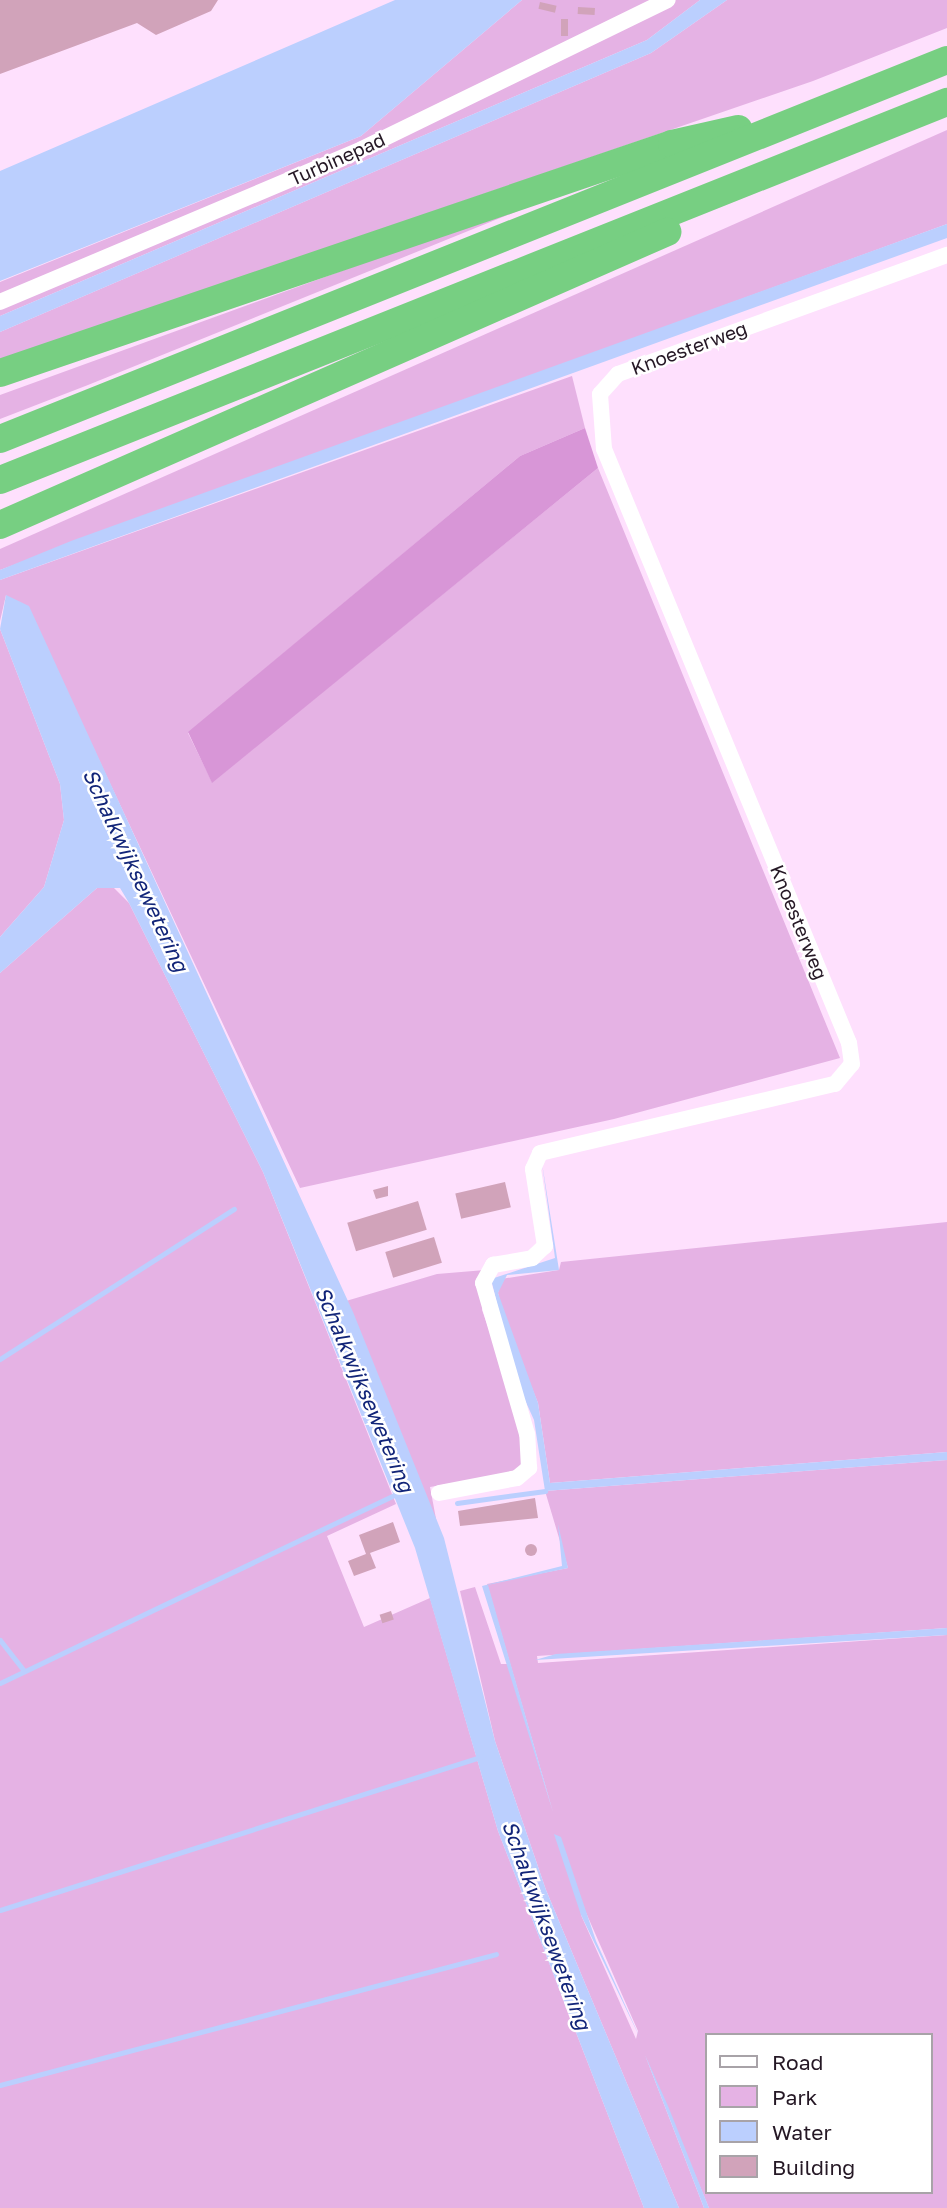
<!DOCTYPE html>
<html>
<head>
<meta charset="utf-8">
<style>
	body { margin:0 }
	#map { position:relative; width:947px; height:2208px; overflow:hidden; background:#fee0fd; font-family:"Golos Text",sans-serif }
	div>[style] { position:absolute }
	.green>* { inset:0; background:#e5b2e4 }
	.forest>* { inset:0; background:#d896d7 }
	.water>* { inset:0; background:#bbcffe }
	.stream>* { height:5px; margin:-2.5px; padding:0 2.5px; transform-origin:2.5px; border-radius:2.5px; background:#bbcffe }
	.building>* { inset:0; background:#d1a3ba; transform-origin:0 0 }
	.round { border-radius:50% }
	.street>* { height:16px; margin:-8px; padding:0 8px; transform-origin:8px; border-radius:8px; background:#fff }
	.highway>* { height:28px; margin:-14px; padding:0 14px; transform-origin:14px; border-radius:14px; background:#77cf82 }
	span { translate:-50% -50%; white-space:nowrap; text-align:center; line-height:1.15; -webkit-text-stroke:5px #fff; paint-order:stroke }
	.street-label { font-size:19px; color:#251825 }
	.water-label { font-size:21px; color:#122579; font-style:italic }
	.legend { position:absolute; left:705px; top:2033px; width:228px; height:161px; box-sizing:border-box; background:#fff; border:2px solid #a8a3a8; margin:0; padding:9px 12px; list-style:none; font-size:21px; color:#251825 }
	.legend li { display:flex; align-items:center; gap:14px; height:35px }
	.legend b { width:35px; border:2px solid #a8a3a8 }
</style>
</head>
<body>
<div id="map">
	<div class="green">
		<div style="clip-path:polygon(522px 0,700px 0,647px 40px,0 316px,0 282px,361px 136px)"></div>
		<div style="clip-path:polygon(727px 0,947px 0,947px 28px,813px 81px,0 360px,0 332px,651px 53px)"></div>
		<div style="clip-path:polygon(947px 130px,947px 224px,0 570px,0 549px)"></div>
		<div style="clip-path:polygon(614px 172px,88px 385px,0 419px,0 395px)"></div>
		<div style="clip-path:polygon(572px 376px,585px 428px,520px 456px,188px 733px,212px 782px,598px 468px,840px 1058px,614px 1119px,300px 1188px,92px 745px,6px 595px,0 621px,0 580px)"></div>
		<div style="clip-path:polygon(0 629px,60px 784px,64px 820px,44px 887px,0 937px)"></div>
		<div style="clip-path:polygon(112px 886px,129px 903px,263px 1172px,396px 1504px,327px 1536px,364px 1627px,430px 1598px,498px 1831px,644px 2208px,0 2208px,0 973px,97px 888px)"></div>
		<div style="clip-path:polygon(947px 1222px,947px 1452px,550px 1483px,538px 1403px,505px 1321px,498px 1293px,501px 1279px,559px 1270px,561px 1262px)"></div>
		<div style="clip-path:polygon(485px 1270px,482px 1310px,517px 1407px,524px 1465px,513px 1473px,430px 1487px,437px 1524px,346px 1301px,437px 1274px)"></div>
		<div style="clip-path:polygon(evenodd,947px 1460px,947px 1628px,537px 1656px,538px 1663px,947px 1635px,947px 2208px,709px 2208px,645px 2055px,704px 2208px,679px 2208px,546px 1890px,495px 1741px,460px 1591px,475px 1587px,501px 1664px,508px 1664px,553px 1812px,487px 1584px,568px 1568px,545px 1491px,947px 1460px,580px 1899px,638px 2031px,636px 2039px,581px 1915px,580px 1899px,947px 1460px,707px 2035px,931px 2035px,931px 2192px,707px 2192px,707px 2035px)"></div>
	</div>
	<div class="forest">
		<div style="clip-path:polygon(585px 428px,598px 468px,212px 783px,188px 732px,520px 456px)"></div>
	</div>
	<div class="water">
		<div style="clip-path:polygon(395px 0,522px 0,361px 136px,0 281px,0 171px)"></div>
		<div style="clip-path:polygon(700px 0,727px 0,651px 53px,0 332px,0 316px,647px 40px)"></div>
		<div style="clip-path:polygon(947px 224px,947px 238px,0 580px,0 570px,71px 541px)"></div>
		<div style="clip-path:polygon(6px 595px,29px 606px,353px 1312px,444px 1538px,495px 1741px,546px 1890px,679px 2208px,644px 2208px,498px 1831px,415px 1548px,263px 1172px,129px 903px,120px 888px,97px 888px,0 973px,0 937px,44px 887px,64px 820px,60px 784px,0 629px)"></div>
		<div style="clip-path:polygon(542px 1163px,559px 1270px,507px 1275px,498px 1293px,538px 1403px,550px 1483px,947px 1452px,947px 1460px,545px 1491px,534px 1420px,515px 1378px,491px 1279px,555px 1258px)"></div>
		<div style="clip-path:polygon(558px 1524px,568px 1568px,488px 1585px,553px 1812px,482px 1586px,562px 1566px)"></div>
		<div style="clip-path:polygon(947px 1628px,947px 1635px,535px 1660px,556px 1654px)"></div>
		<div style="clip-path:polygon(554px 1834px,561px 1837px,596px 1941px,641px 2040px,581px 1915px)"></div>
		<div style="clip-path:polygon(645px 2055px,668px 2106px,709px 2208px,704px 2208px)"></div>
	</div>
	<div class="stream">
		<div style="left:0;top:1359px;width:278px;rotate:-32.7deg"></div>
		<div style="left:457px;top:1503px;width:89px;rotate:-7.8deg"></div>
		<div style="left:0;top:1640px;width:39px;rotate:52deg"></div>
		<div style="left:0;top:1683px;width:441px;rotate:-25.5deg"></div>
		<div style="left:0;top:1910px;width:507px;rotate:-17.68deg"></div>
		<div style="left:0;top:2085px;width:513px;rotate:-14.79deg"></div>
	</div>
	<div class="building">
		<div style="clip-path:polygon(0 0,218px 0,211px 11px,156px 35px,137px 23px,0 74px)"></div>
		<div style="left:540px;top:2px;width:17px;height:7px;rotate:13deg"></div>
		<div style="left:578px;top:7px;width:17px;height:7px;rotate:3deg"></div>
		<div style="left:561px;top:19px;width:7px;height:17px"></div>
		<div style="left:505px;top:1182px;width:26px;height:51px;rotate:77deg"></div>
		<div style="clip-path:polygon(388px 1186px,388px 1196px,376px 1199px,373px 1190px)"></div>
		<div style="left:418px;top:1201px;width:30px;height:74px;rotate:73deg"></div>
		<div style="left:434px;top:1237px;width:27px;height:51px;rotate:73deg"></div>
		<div style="clip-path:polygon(535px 1498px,538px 1518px,460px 1526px,458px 1511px)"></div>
		<div style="clip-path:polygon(393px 1522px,400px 1542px,370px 1553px,376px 1568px,354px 1576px,348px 1561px,366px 1554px,359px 1535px)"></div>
		<div class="round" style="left:525px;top:1544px;width:12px;height:12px"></div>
		<div style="left:391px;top:1611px;width:9px;height:12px;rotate:72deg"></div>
	</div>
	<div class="street">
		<div style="left:0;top:302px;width:393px;rotate:-22.9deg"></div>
		<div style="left:362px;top:149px;width:340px;rotate:-26deg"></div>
		<div style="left:439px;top:1493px;width:79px;rotate:-10.9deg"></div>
		<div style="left:517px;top:1478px;width:16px;rotate:-40deg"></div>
		<div style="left:529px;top:1468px;width:34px;rotate:-93deg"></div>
		<div style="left:527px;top:1434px;width:157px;rotate:-106.2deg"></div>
		<div style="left:483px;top:1283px;width:21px;rotate:-61deg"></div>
		<div style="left:493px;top:1265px;width:40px;rotate:-10deg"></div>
		<div style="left:532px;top:1258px;width:18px;rotate:-43deg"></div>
		<div style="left:545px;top:1246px;width:78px;rotate:-98.9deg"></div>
		<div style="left:533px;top:1169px;width:17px;rotate:-66deg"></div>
		<div style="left:540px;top:1153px;width:303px;rotate:-13.2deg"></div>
		<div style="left:835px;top:1084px;width:26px;rotate:-50deg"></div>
		<div style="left:852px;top:1064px;width:21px;rotate:-98deg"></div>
		<div style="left:849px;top:1043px;width:643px;rotate:-112.41deg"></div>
		<div style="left:604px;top:449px;width:55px;rotate:-94.2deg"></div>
		<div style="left:600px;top:394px;width:27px;rotate:-48deg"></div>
		<div style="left:618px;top:374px;width:350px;rotate:-19.9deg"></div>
	</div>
	<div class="highway">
		<div style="left:0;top:373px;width:710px;rotate:-18.82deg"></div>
		<div style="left:672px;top:144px;width:68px;rotate:-12.8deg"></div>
		<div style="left:0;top:439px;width:1020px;rotate:-21.81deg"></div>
		<div style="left:0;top:480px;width:1020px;rotate:-21.76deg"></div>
		<div style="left:0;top:525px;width:729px;rotate:-23.71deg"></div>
	</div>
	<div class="street-label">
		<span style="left:337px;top:159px;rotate:-24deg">Turbinepad</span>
		<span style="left:689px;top:348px;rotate:-20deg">Knoesterweg</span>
		<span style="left:799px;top:922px;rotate:68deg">Knoesterweg</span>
	</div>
	<div class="water-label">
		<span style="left:136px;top:870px;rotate:65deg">Schalkwijksewetering</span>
		<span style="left:365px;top:1389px;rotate:67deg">Schalkwijksewetering</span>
		<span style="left:547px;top:1925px;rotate:70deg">Schalkwijksewetering</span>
	</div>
	<ul class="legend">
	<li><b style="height:9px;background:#fff"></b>Road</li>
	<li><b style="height:19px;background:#e5b2e4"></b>Park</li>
	<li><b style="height:19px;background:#bbcffe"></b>Water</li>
	<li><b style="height:19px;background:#d1a3ba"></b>Building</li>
	</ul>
</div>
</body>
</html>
